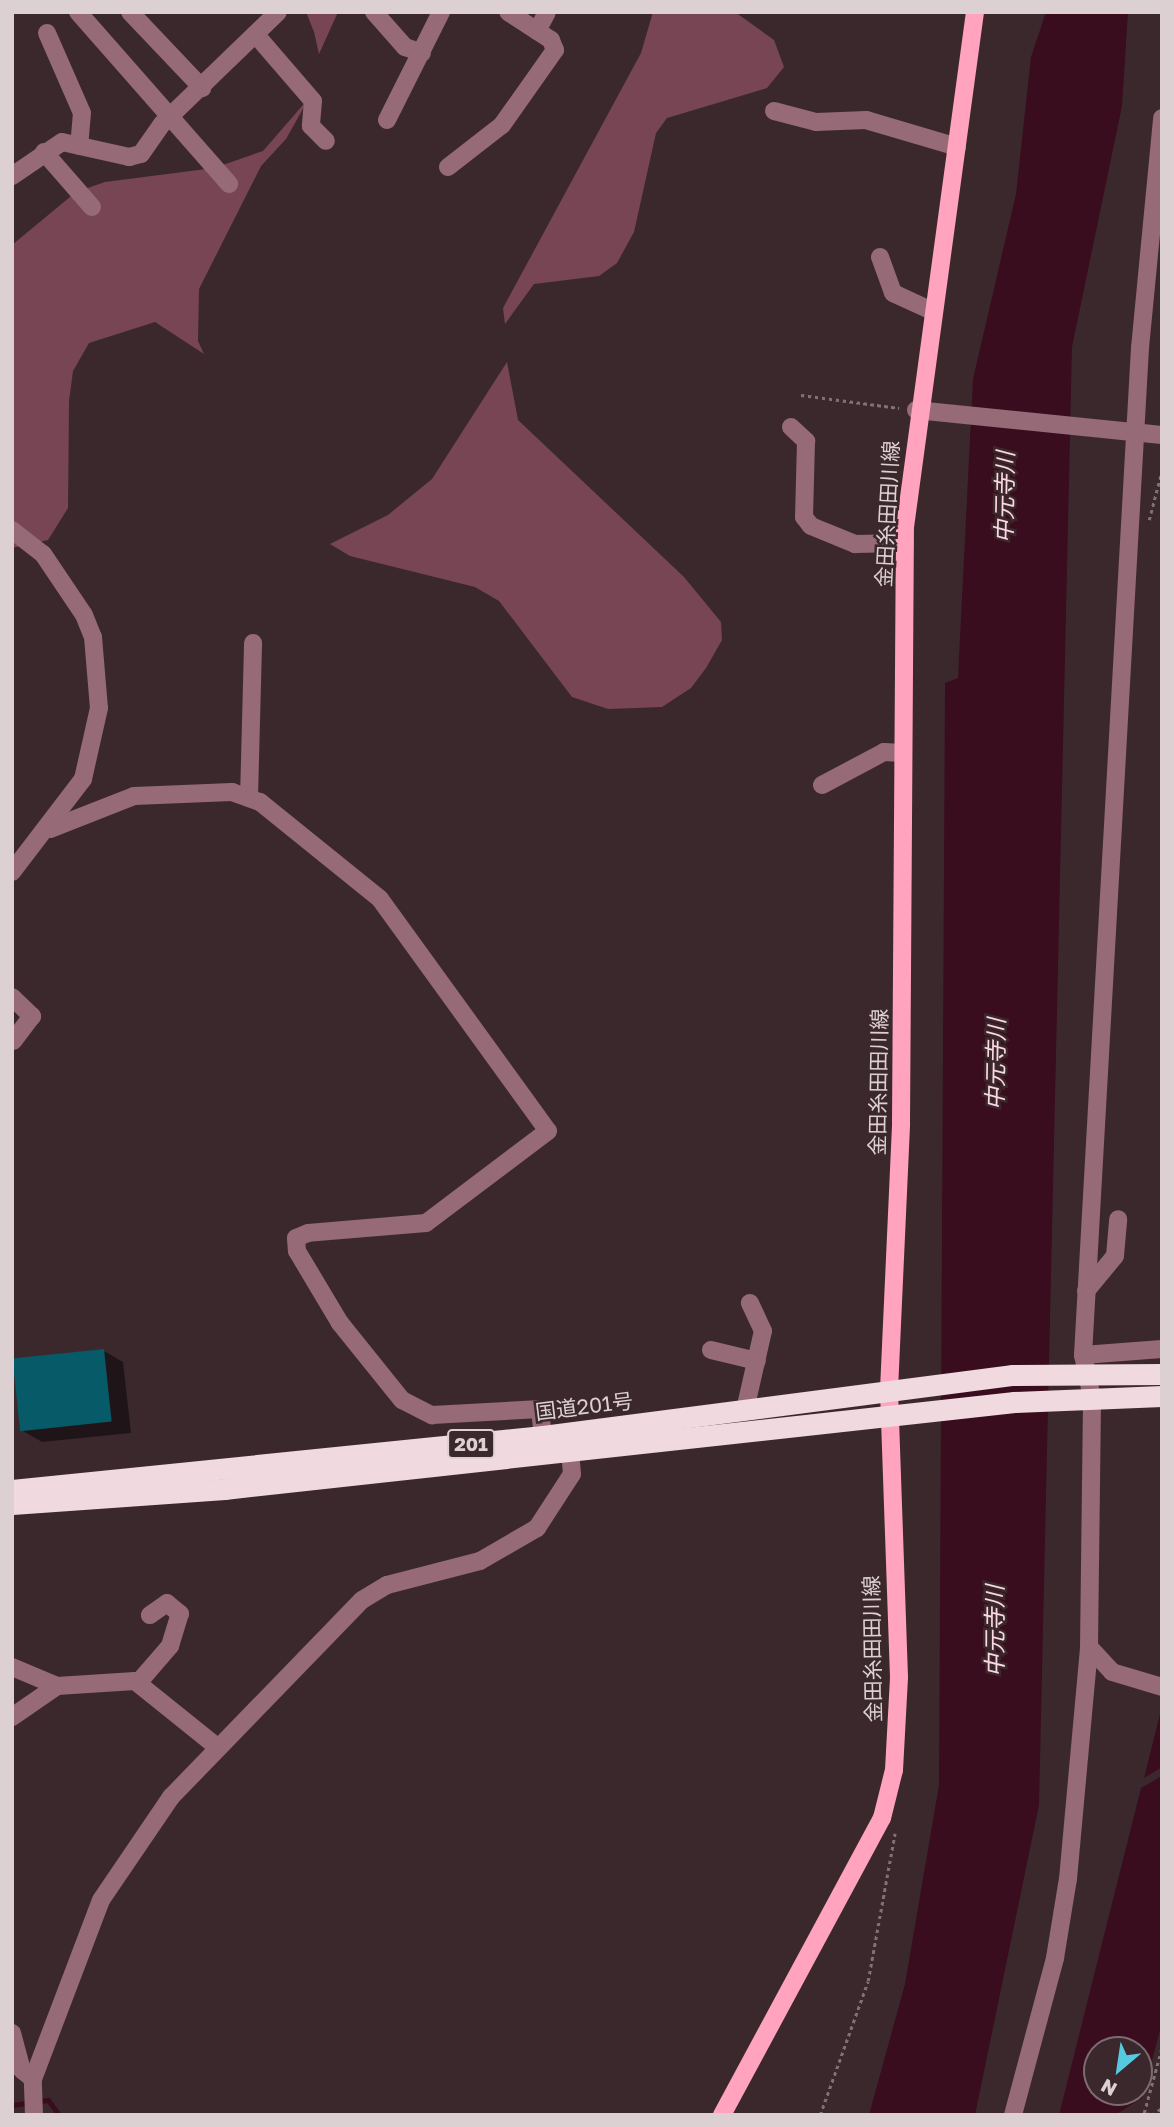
<!DOCTYPE html>
<html>
<head>
<meta charset="utf-8">
<style>
	body { margin:0 }
	#map { position:relative; width:1174px; height:2127px; overflow:hidden; background:#3b282d; font-family:"Golos Text","Noto Sans JP",sans-serif }
	div>[style] { position:absolute }
	.forest>* { inset:0; background:#784555 }
	.water>* { inset:0; background:#390c1e }
	.shadow>* { inset:0; background:#0007 }
	.stream>* { height:5px; margin:-2.5px; padding:0 2.5px; transform-origin:2.5px; border-radius:2.5px; background:#390c1e }
	.building>* { inset:0; background:#075a67; transform-origin:0 0 }
	.path>* { height:2.5px; margin-top:-1.25px; transform-origin:0; background:repeating-linear-gradient(90deg,#817175 0 3.5px,transparent 0 7px) }
	.minor>* { height:18px; margin:-9px; padding:0 9px; transform-origin:9px; border-radius:9px; background:#966a77 }
	.major>* { height:18px; margin:-9px; padding:0 9px; transform-origin:9px; border-radius:9px; background:#ffa3bf }
	.highway>* { height:21px; margin:-10.5px; padding:0 10.5px; transform-origin:10.5px; border-radius:10.5px; background:#f0d9df }
	span { translate:-50% -50%; white-space:nowrap; text-align:center; line-height:1.15; -webkit-text-stroke:5px #3b282d; paint-order:stroke }
	.shield-label span { padding:2px 5px; background:#3b282d; border:2px solid; border-radius:5px; -webkit-text-stroke-width:0 }
	.shield-label { font-size:19px; color:#ddd0d3; font-weight:700 }
	.street-label { font-size:21px; color:#ddd0d3 }
	.water-label { font-size:23px; color:#fcd8e2; font-style:italic }
	.frame { position:absolute; inset:0; border:14px solid #ddd0d3; pointer-events:none }
	.north { position:absolute; left:1083px; top:2036px; width:70px; height:70px; box-sizing:border-box; background:#3b282d; border:2px solid #7c6b6f; border-radius:50%; rotate:209deg; font-size:19px; font-weight:700; line-height:28px; text-align:center; color:#ddd0d3 }
	.north::after { content:''; display:block; margin:auto; width:24px; height:32px; background:#56c9e0; clip-path:polygon(50% 0,100% 100%,50% 72%,0 100%) }
</style>
</head>
<body>
<div id="map">
	<div class="forest">
		<div style="clip-path:polygon(306px 12px,338px 12px,319px 54px,314px 32px)"></div>
		<div style="clip-path:polygon(653px 12px,735px 12px,774px 40px,784px 67px,767px 88px,667px 118px,656px 133px,634px 232px,617px 263px,599px 276px,534px 284px,505px 324px,503px 308px,641px 53px)"></div>
		<div style="clip-path:polygon(309px 98px,286px 139px,261px 166px,199px 289px,198px 341px,204px 354px,155px 322px,89px 343px,73px 371px,69px 401px,68px 508px,48px 540px,12px 548px,12px 245px,76px 192px,105px 182px,214px 168px,263px 151px)"></div>
		<div style="clip-path:polygon(507px 362px,518px 420px,684px 577px,721px 622px,722px 640px,706px 668px,691px 688px,662px 707px,608px 709px,572px 697px,499px 601px,475px 587px,350px 556px,330px 544px,388px 515px,432px 479px)"></div>
	</div>
	<div class="water">
		<div style="clip-path:polygon(1046px 12px,1128px 12px,1122px 106px,1072px 347px,1039px 1805px,975px 2115px,869px 2115px,905px 1984px,939px 1785px,945px 683px,958px 678px,973px 379px,1016px 194px,1031px 57px)"></div>
		<div style="clip-path:polygon(1161px 1710px,1162px 1767px,1144px 1778px)"></div>
		<div style="clip-path:polygon(evenodd,1162px 1776px,1162px 2023px,1142px 2098px,1115px 2115px,1059px 2115px,1141px 1788px,1162px 1776px,1097px 2050px,1139px 2050px,1139px 2092px,1097px 2092px,1097px 2050px)"></div>
	</div>
	<div class="shadow">
		<div style="clip-path:polygon(104px 1351px,123px 1362px,131px 1433px,42px 1442px,23px 1431px)"></div>
	</div>
	<div class="stream">
		<div style="left:12px;top:2105px;width:36px;rotate:-8deg"></div>
		<div style="left:48px;top:2100px;width:19px;rotate:54deg"></div>
	</div>
	<div class="building">
		<div style="left:104px;top:1349px;width:73px;height:92px;rotate:84deg"></div>
	</div>
	<div class="path">
		<div style="left:801px;top:395px;width:99px;rotate:7.6deg"></div>
		<div style="left:1149px;top:520px;width:52px;rotate:-75.4deg"></div>
		<div style="left:820px;top:2115px;width:142px;rotate:-70.3deg"></div>
		<div style="left:868px;top:1981px;width:150px;rotate:-79.7deg"></div>
		<div style="left:1150px;top:2115px;width:6px;rotate:-162deg"></div>
		<div style="left:1144px;top:2113px;width:68px;rotate:-74.7deg"></div>
		<div style="left:1152px;top:2115px;width:12px;rotate:-35deg"></div>
	</div>
	<div class="minor">
		<div style="left:78px;top:12px;width:229px;rotate:48.7deg"></div>
		<div style="left:130px;top:12px;width:105px;rotate:46.5deg"></div>
		<div style="left:374px;top:12px;width:47px;rotate:48.5deg"></div>
		<div style="left:405px;top:47px;width:18px;rotate:19deg"></div>
		<div style="left:537px;top:31px;width:21px;rotate:-62deg"></div>
		<div style="left:47px;top:33px;width:87px;rotate:66.4deg"></div>
		<div style="left:82px;top:113px;width:33px;rotate:95deg"></div>
		<div style="left:256px;top:35px;width:87px;rotate:49.2deg"></div>
		<div style="left:313px;top:101px;width:25px;rotate:95deg"></div>
		<div style="left:311px;top:126px;width:21px;rotate:45deg"></div>
		<div style="left:774px;top:111px;width:43px;rotate:14.7deg"></div>
		<div style="left:816px;top:122px;width:50px;rotate:-2.3deg"></div>
		<div style="left:866px;top:120px;width:95px;rotate:16.5deg"></div>
		<div style="left:387px;top:120px;width:121px;rotate:-63.4deg"></div>
		<div style="left:44px;top:152px;width:73px;rotate:48.9deg"></div>
		<div style="left:448px;top:167px;width:68px;rotate:-37.9deg"></div>
		<div style="left:502px;top:125px;width:92px;rotate:-54.8deg"></div>
		<div style="left:555px;top:50px;width:11px;rotate:-112deg"></div>
		<div style="left:551px;top:40px;width:51px;rotate:-146.9deg"></div>
		<div style="left:12px;top:176px;width:60px;rotate:-34.2deg"></div>
		<div style="left:62px;top:142px;width:69px;rotate:12.6deg"></div>
		<div style="left:129px;top:157px;width:12px;rotate:-14deg"></div>
		<div style="left:141px;top:154px;width:37px;rotate:-55deg"></div>
		<div style="left:162px;top:124px;width:161px;rotate:-44deg"></div>
		<div style="left:880px;top:257px;width:38px;rotate:70deg"></div>
		<div style="left:893px;top:293px;width:41px;rotate:24.7deg"></div>
		<div style="left:916px;top:410px;width:247px;rotate:5.8deg"></div>
		<div style="left:791px;top:427px;width:21px;rotate:43deg"></div>
		<div style="left:806px;top:441px;width:76px;rotate:91.5deg"></div>
		<div style="left:804px;top:517px;width:11px;rotate:52deg"></div>
		<div style="left:811px;top:526px;width:48px;rotate:22.2deg"></div>
		<div style="left:855px;top:544px;width:50px;rotate:-1.1deg"></div>
		<div style="left:12px;top:530px;width:39px;rotate:38deg"></div>
		<div style="left:43px;top:554px;width:73px;rotate:56.1deg"></div>
		<div style="left:84px;top:615px;width:24px;rotate:68deg"></div>
		<div style="left:93px;top:637px;width:71px;rotate:85.2deg"></div>
		<div style="left:99px;top:708px;width:73px;rotate:102.7deg"></div>
		<div style="left:83px;top:779px;width:117px;rotate:127.4deg"></div>
		<div style="left:822px;top:785px;width:70px;rotate:-28deg"></div>
		<div style="left:884px;top:752px;width:19px;rotate:3deg"></div>
		<div style="left:249px;top:798px;width:155px;rotate:-88.5deg"></div>
		<div style="left:50px;top:829px;width:90px;rotate:-21.4deg"></div>
		<div style="left:134px;top:796px;width:98px;rotate:-2.3deg"></div>
		<div style="left:232px;top:792px;width:30px;rotate:20deg"></div>
		<div style="left:260px;top:802px;width:154px;rotate:38.9deg"></div>
		<div style="left:380px;top:899px;width:286px;rotate:54.1deg"></div>
		<div style="left:548px;top:1131px;width:153px;rotate:143deg"></div>
		<div style="left:426px;top:1223px;width:118px;rotate:175.2deg"></div>
		<div style="left:308px;top:1233px;width:13px;rotate:157deg"></div>
		<div style="left:296px;top:1238px;width:13px;rotate:86deg"></div>
		<div style="left:297px;top:1251px;width:84px;rotate:59.2deg"></div>
		<div style="left:340px;top:1323px;width:99px;rotate:51.2deg"></div>
		<div style="left:402px;top:1400px;width:34px;rotate:27deg"></div>
		<div style="left:432px;top:1415px;width:108px;rotate:-3.2deg"></div>
		<div style="left:540px;top:1409px;width:27px;rotate:84deg"></div>
		<div style="left:12px;top:997px;width:28px;rotate:44deg"></div>
		<div style="left:32px;top:1016px;width:31px;rotate:127deg"></div>
		<div style="left:1086px;top:1291px;width:45px;rotate:-50.4deg"></div>
		<div style="left:1115px;top:1256px;width:37px;rotate:-85deg"></div>
		<div style="left:711px;top:1350px;width:47px;rotate:13.4deg"></div>
		<div style="left:1083px;top:1355px;width:79px;rotate:-4.3deg"></div>
		<div style="left:745px;top:1410px;width:81px;rotate:-77.2deg"></div>
		<div style="left:763px;top:1331px;width:31px;rotate:-115deg"></div>
		<div style="left:1089px;top:1647px;width:34px;rotate:47deg"></div>
		<div style="left:1112px;top:1672px;width:52px;rotate:16.7deg"></div>
		<div style="left:12px;top:1667px;width:49px;rotate:22.9deg"></div>
		<div style="left:57px;top:1686px;width:78px;rotate:-3.7deg"></div>
		<div style="left:135px;top:1681px;width:105px;rotate:38.8deg"></div>
		<div style="left:138px;top:1683px;width:49px;rotate:-49.1deg"></div>
		<div style="left:170px;top:1646px;width:34px;rotate:-73deg"></div>
		<div style="left:180px;top:1614px;width:17px;rotate:-140deg"></div>
		<div style="left:167px;top:1603px;width:21px;rotate:145deg"></div>
		<div style="left:12px;top:1717px;width:55px;rotate:-34.6deg"></div>
		<div style="left:12px;top:2033px;width:38px;rotate:75deg"></div>
		<div style="left:22px;top:2070px;width:14px;rotate:39deg"></div>
		<div style="left:34px;top:2115px;width:36px;rotate:-92deg"></div>
		<div style="left:33px;top:2079px;width:191px;rotate:-69.2deg"></div>
		<div style="left:101px;top:1900px;width:125px;rotate:-55.8deg"></div>
		<div style="left:171px;top:1797px;width:274px;rotate:-45.9deg"></div>
		<div style="left:362px;top:1600px;width:29px;rotate:-31deg"></div>
		<div style="left:387px;top:1585px;width:96px;rotate:-14.5deg"></div>
		<div style="left:480px;top:1561px;width:66px;rotate:-30.1deg"></div>
		<div style="left:537px;top:1528px;width:64px;rotate:-57.1deg"></div>
		<div style="left:572px;top:1474px;width:21px;rotate:-95deg"></div>
		<div style="left:1013px;top:2115px;width:163px;rotate:-75deg"></div>
		<div style="left:1055px;top:1958px;width:80px;rotate:-80.7deg"></div>
		<div style="left:1068px;top:1879px;width:233px;rotate:-84.8deg"></div>
		<div style="left:1089px;top:1647px;width:249px;rotate:-89.3deg"></div>
		<div style="left:1092px;top:1398px;width:44px;rotate:-101.8deg"></div>
		<div style="left:1083px;top:1355px;width:1009px;rotate:-86.76deg"></div>
		<div style="left:1140px;top:348px;width:231px;rotate:-84.5deg"></div>
	</div>
	<div class="major">
		<div style="left:722px;top:2115px;width:337px;rotate:-61.7deg"></div>
		<div style="left:882px;top:1818px;width:49px;rotate:-76deg"></div>
		<div style="left:894px;top:1770px;width:93px;rotate:-86.9deg"></div>
		<div style="left:899px;top:1677px;width:287px;rotate:-92deg"></div>
		<div style="left:889px;top:1390px;width:267px;rotate:-87.4deg"></div>
		<div style="left:901px;top:1123px;width:596px;rotate:-89.62deg"></div>
		<div style="left:905px;top:527px;width:520px;rotate:-82.26deg"></div>
	</div>
	<div class="highway">
		<div style="left:12px;top:1490px;width:534px;rotate:-5.81deg"></div>
		<div style="left:543px;top:1436px;width:474px;rotate:-7.4deg"></div>
		<div style="left:1013px;top:1375px;width:149px;rotate:-0.4deg"></div>
		<div style="left:12px;top:1504px;width:213px;rotate:-4deg"></div>
		<div style="left:224px;top:1489px;width:795px;rotate:-6.28deg"></div>
		<div style="left:1014px;top:1402px;width:148px;rotate:-2.3deg"></div>
	</div>
	<div class="shield-label">
		<span style="left:471px;top:1444px">201</span>
	</div>
	<div class="street-label">
		<span style="left:887px;top:514px;rotate:-87deg">金田糸田田川線</span>
		<span style="left:878px;top:1082px;rotate:-89deg">金田糸田田川線</span>
		<span style="left:584px;top:1406px;rotate:-7deg">国道201号</span>
		<span style="left:872px;top:1649px;rotate:-91deg">金田糸田田川線</span>
	</div>
	<div class="water-label">
		<span style="left:1004px;top:497px;rotate:-89deg">中元寺川</span>
		<span style="left:995px;top:1064px;rotate:-89deg">中元寺川</span>
		<span style="left:994px;top:1631px;rotate:-90deg">中元寺川</span>
	</div>
	<div class="frame"></div>
	<div class="north">N</div>
</div>
</body>
</html>
